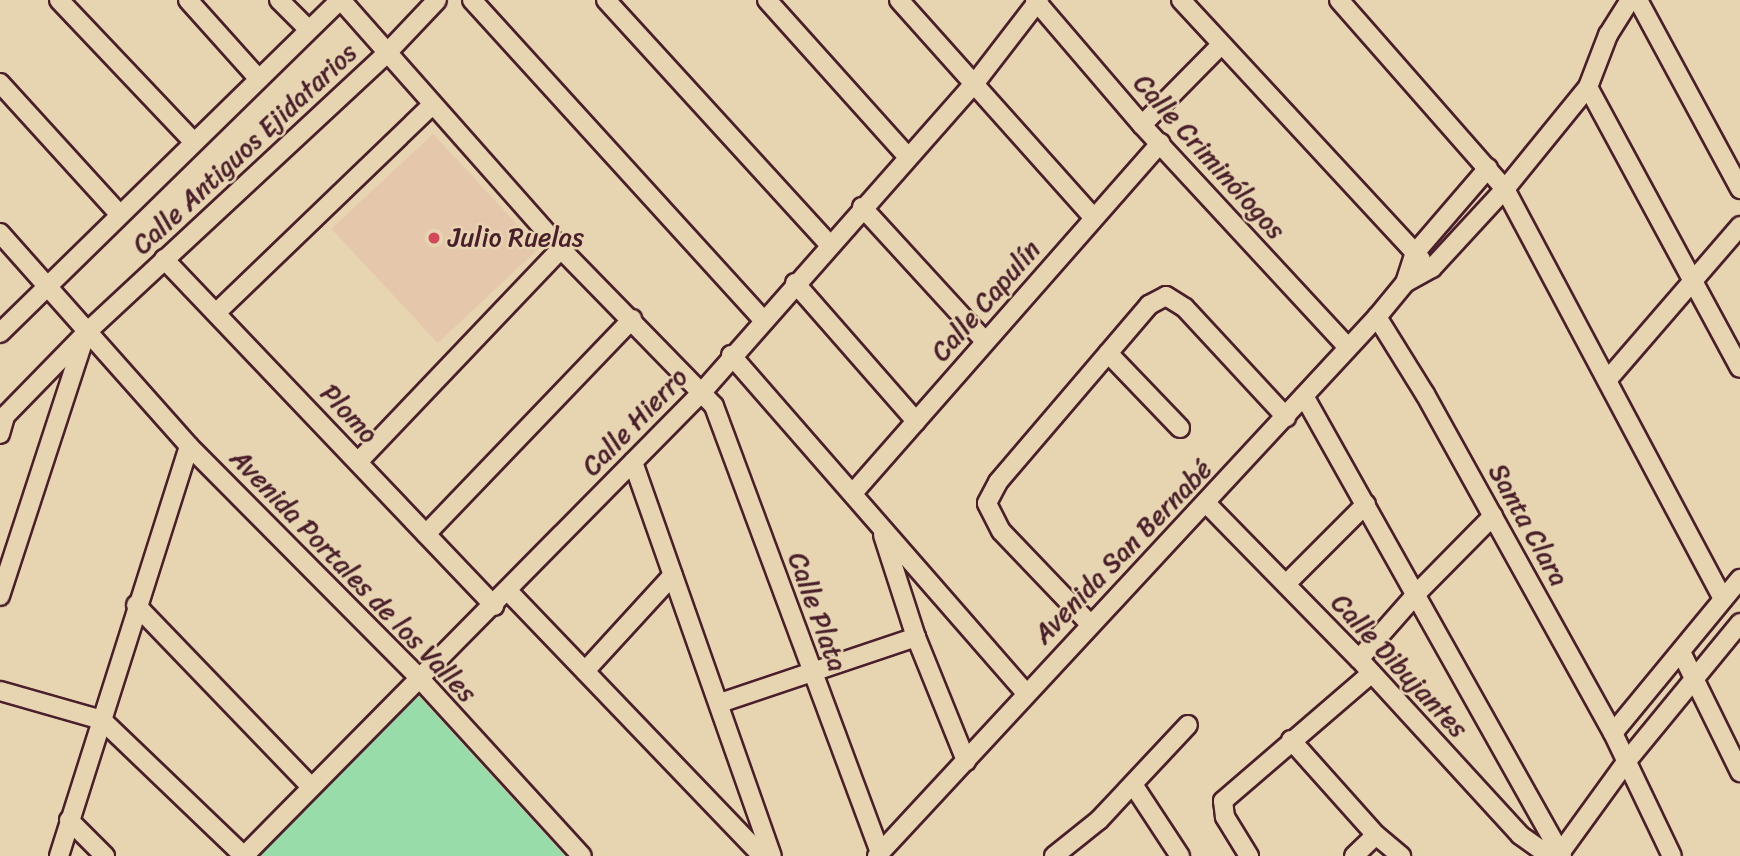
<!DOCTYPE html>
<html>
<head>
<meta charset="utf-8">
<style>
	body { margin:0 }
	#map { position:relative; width:1740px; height:856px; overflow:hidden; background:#e7d5b2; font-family:Sriracha,sans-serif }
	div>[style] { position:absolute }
	.built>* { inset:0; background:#e5c7ab; transform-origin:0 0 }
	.green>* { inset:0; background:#97dca9 }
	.roads { filter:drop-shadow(2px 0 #4a1f2b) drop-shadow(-2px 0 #4a1f2b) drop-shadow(0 2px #4a1f2b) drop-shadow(0 -2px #4a1f2b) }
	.minor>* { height:18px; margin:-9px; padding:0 9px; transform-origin:9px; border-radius:9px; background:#e7d5b2 }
	.dots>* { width:19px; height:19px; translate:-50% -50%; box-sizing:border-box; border:4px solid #e7d5b2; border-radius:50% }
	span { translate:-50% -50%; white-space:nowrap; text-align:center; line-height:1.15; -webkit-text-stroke:5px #e7d5b2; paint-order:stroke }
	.street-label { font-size:26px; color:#4a1f2b }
	.poi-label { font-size:26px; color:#4a1f2b }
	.left { translate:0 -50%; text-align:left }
</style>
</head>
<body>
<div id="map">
	<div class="built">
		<div style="left:433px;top:134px;width:156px;height:139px;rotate:47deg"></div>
	</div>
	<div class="green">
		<div style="clip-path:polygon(419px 696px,565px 856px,254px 856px,376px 732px)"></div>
	</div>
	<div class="roads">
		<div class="minor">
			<div style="left:59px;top:0;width:195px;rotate:46.5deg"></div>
			<div style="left:188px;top:0;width:106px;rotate:48.1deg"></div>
			<div style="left:279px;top:0;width:41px;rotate:45deg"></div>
			<div style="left:341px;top:0;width:332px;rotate:48.5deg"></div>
			<div style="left:561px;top:249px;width:219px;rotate:45.7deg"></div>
			<div style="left:714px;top:406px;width:477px;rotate:69.6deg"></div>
			<div style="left:472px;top:0;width:433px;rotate:47.7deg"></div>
			<div style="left:606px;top:0;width:331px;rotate:47.6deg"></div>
			<div style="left:767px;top:0;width:210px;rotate:48.1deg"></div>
			<div style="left:899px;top:0;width:292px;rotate:48.2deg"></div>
			<div style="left:1035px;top:0;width:165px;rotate:49.4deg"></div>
			<div style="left:1142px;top:125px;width:301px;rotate:47.2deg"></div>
			<div style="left:1181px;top:0;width:353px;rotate:47.2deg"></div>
			<div style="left:1339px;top:0;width:252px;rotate:48.7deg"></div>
			<div style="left:1505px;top:189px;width:464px;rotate:62deg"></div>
			<div style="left:1638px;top:0;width:215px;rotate:61.6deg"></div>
			<div style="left:0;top:83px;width:178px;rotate:47.7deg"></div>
			<div style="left:1588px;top:87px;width:319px;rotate:61.6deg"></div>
			<div style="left:1142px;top:125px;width:112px;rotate:-45.4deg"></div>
			<div style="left:862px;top:207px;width:182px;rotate:47.5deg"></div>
			<div style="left:0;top:233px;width:285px;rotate:48.4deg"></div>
			<div style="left:189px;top:446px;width:331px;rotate:45.2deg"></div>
			<div style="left:422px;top:681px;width:237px;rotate:47.6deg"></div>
			<div style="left:164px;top:259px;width:479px;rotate:46.4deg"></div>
			<div style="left:795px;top:283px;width:184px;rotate:48.8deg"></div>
			<div style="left:1405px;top:283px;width:31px;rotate:-29deg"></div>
			<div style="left:1432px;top:268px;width:108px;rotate:-47.3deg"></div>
			<div style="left:1505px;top:189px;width:132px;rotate:-50.9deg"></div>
			<div style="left:1588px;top:87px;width:56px;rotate:-69deg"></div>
			<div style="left:1608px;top:35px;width:41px;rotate:-57.8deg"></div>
			<div style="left:217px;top:312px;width:297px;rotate:-43.9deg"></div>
			<div style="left:1377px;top:317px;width:91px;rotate:58.1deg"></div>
			<div style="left:1425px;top:394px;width:388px;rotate:61deg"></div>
			<div style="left:1613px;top:733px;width:136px;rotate:64.4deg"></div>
			<div style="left:0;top:333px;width:476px;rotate:-44.4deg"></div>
			<div style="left:1108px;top:353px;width:104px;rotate:46.2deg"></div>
			<div style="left:731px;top:355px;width:449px;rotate:48.9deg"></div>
			<div style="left:1609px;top:378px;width:201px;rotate:-49.2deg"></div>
			<div style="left:1304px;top:396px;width:527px;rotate:60.71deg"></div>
			<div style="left:0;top:434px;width:19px;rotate:-74deg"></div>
			<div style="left:5px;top:416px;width:117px;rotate:-45.7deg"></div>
			<div style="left:87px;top:332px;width:408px;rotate:-42.9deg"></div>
			<div style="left:386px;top:54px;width:74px;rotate:-46.6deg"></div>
			<div style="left:358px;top:462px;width:294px;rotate:-46.4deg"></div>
			<div style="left:633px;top:462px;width:418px;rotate:70.6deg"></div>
			<div style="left:853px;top:493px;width:466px;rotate:-48.7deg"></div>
			<div style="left:1206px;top:503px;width:219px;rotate:45.6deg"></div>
			<div style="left:1359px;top:659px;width:239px;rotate:47.5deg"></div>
			<div style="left:1520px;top:835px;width:24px;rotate:35deg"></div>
			<div style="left:1540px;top:849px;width:21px;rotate:11deg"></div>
			<div style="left:426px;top:534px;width:298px;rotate:-46.2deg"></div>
			<div style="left:883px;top:535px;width:107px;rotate:72.1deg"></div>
			<div style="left:916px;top:637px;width:134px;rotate:68deg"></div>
			<div style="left:1286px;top:584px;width:113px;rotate:-45deg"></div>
			<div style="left:508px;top:591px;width:367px;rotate:46.2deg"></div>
			<div style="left:0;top:596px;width:270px;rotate:-71.9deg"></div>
			<div style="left:136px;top:605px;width:252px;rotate:46.1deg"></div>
			<div style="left:1089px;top:623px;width:127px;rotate:-133.7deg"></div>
			<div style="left:1001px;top:531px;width:31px;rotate:-117deg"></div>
			<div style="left:987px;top:503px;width:24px;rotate:-62deg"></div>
			<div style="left:998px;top:482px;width:233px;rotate:-49.5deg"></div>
			<div style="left:1149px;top:305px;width:19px;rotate:-28deg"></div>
			<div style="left:1166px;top:296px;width:22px;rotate:32deg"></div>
			<div style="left:1185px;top:308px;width:149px;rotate:47.2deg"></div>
			<div style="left:1681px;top:652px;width:134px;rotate:63.8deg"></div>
			<div style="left:1359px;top:659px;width:89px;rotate:-48.6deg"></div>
			<div style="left:1418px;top:592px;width:107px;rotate:-45.4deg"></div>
			<div style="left:585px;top:671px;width:130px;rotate:-47.5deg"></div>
			<div style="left:0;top:691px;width:106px;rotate:15.9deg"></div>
			<div style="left:102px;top:720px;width:197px;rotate:43.8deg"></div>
			<div style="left:720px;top:703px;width:207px;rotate:-18.6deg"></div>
			<div style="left:1613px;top:733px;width:200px;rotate:-50.5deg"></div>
			<div style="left:1291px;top:740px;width:127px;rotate:48.2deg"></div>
			<div style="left:1376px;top:835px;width:33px;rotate:40deg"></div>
			<div style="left:1134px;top:786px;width:84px;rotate:56.7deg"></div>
			<div style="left:69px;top:820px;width:51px;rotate:45deg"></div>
			<div style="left:59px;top:856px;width:430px;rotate:-72.4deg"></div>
			<div style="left:244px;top:856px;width:653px;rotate:-45.37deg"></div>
			<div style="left:703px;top:391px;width:411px;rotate:-48.6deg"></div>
			<div style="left:975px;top:83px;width:105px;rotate:-52.4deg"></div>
			<div style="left:877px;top:856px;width:735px;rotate:-47.15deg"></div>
			<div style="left:1377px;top:317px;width:44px;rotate:-50.5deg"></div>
			<div style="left:1405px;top:283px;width:32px;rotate:-72deg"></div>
			<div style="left:1415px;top:253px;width:112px;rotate:-49.3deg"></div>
			<div style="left:1054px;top:856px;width:58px;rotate:-38.7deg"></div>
			<div style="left:1099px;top:820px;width:130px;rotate:-46.9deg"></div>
			<div style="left:1249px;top:856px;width:46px;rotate:-121.6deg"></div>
			<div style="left:1225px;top:817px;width:16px;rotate:-97deg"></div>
			<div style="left:1223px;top:801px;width:196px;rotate:-40.7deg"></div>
			<div style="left:1354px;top:856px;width:30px;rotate:-44deg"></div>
			<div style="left:1558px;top:856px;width:116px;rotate:-54.1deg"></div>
			<div style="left:1626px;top:762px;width:180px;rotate:-50.6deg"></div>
		</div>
	</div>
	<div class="dots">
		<div style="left:434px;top:238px;background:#d1495b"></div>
	</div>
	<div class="street-label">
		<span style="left:245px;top:149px;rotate:-43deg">Calle Antiguos Ejidatarios</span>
		<span style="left:1209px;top:157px;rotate:48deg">Calle Criminólogos</span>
		<span style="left:986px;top:301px;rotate:-49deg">Calle Capulín</span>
		<span style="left:349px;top:414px;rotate:47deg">Plomo</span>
		<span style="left:635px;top:422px;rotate:-46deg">Calle Hierro</span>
		<span style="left:1528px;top:525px;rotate:61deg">Santa Clara</span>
		<span style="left:1123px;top:552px;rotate:-46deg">Avenida San Bernabé</span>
		<span style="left:353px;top:576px;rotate:46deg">Avenida Portales de los Valles</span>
		<span style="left:817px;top:612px;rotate:70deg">Calle Plata</span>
		<span style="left:1399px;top:666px;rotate:47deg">Calle Dibujantes</span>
	</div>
	<div class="poi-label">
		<span class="left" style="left:448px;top:238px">Julio Ruelas</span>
	</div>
</div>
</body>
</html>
